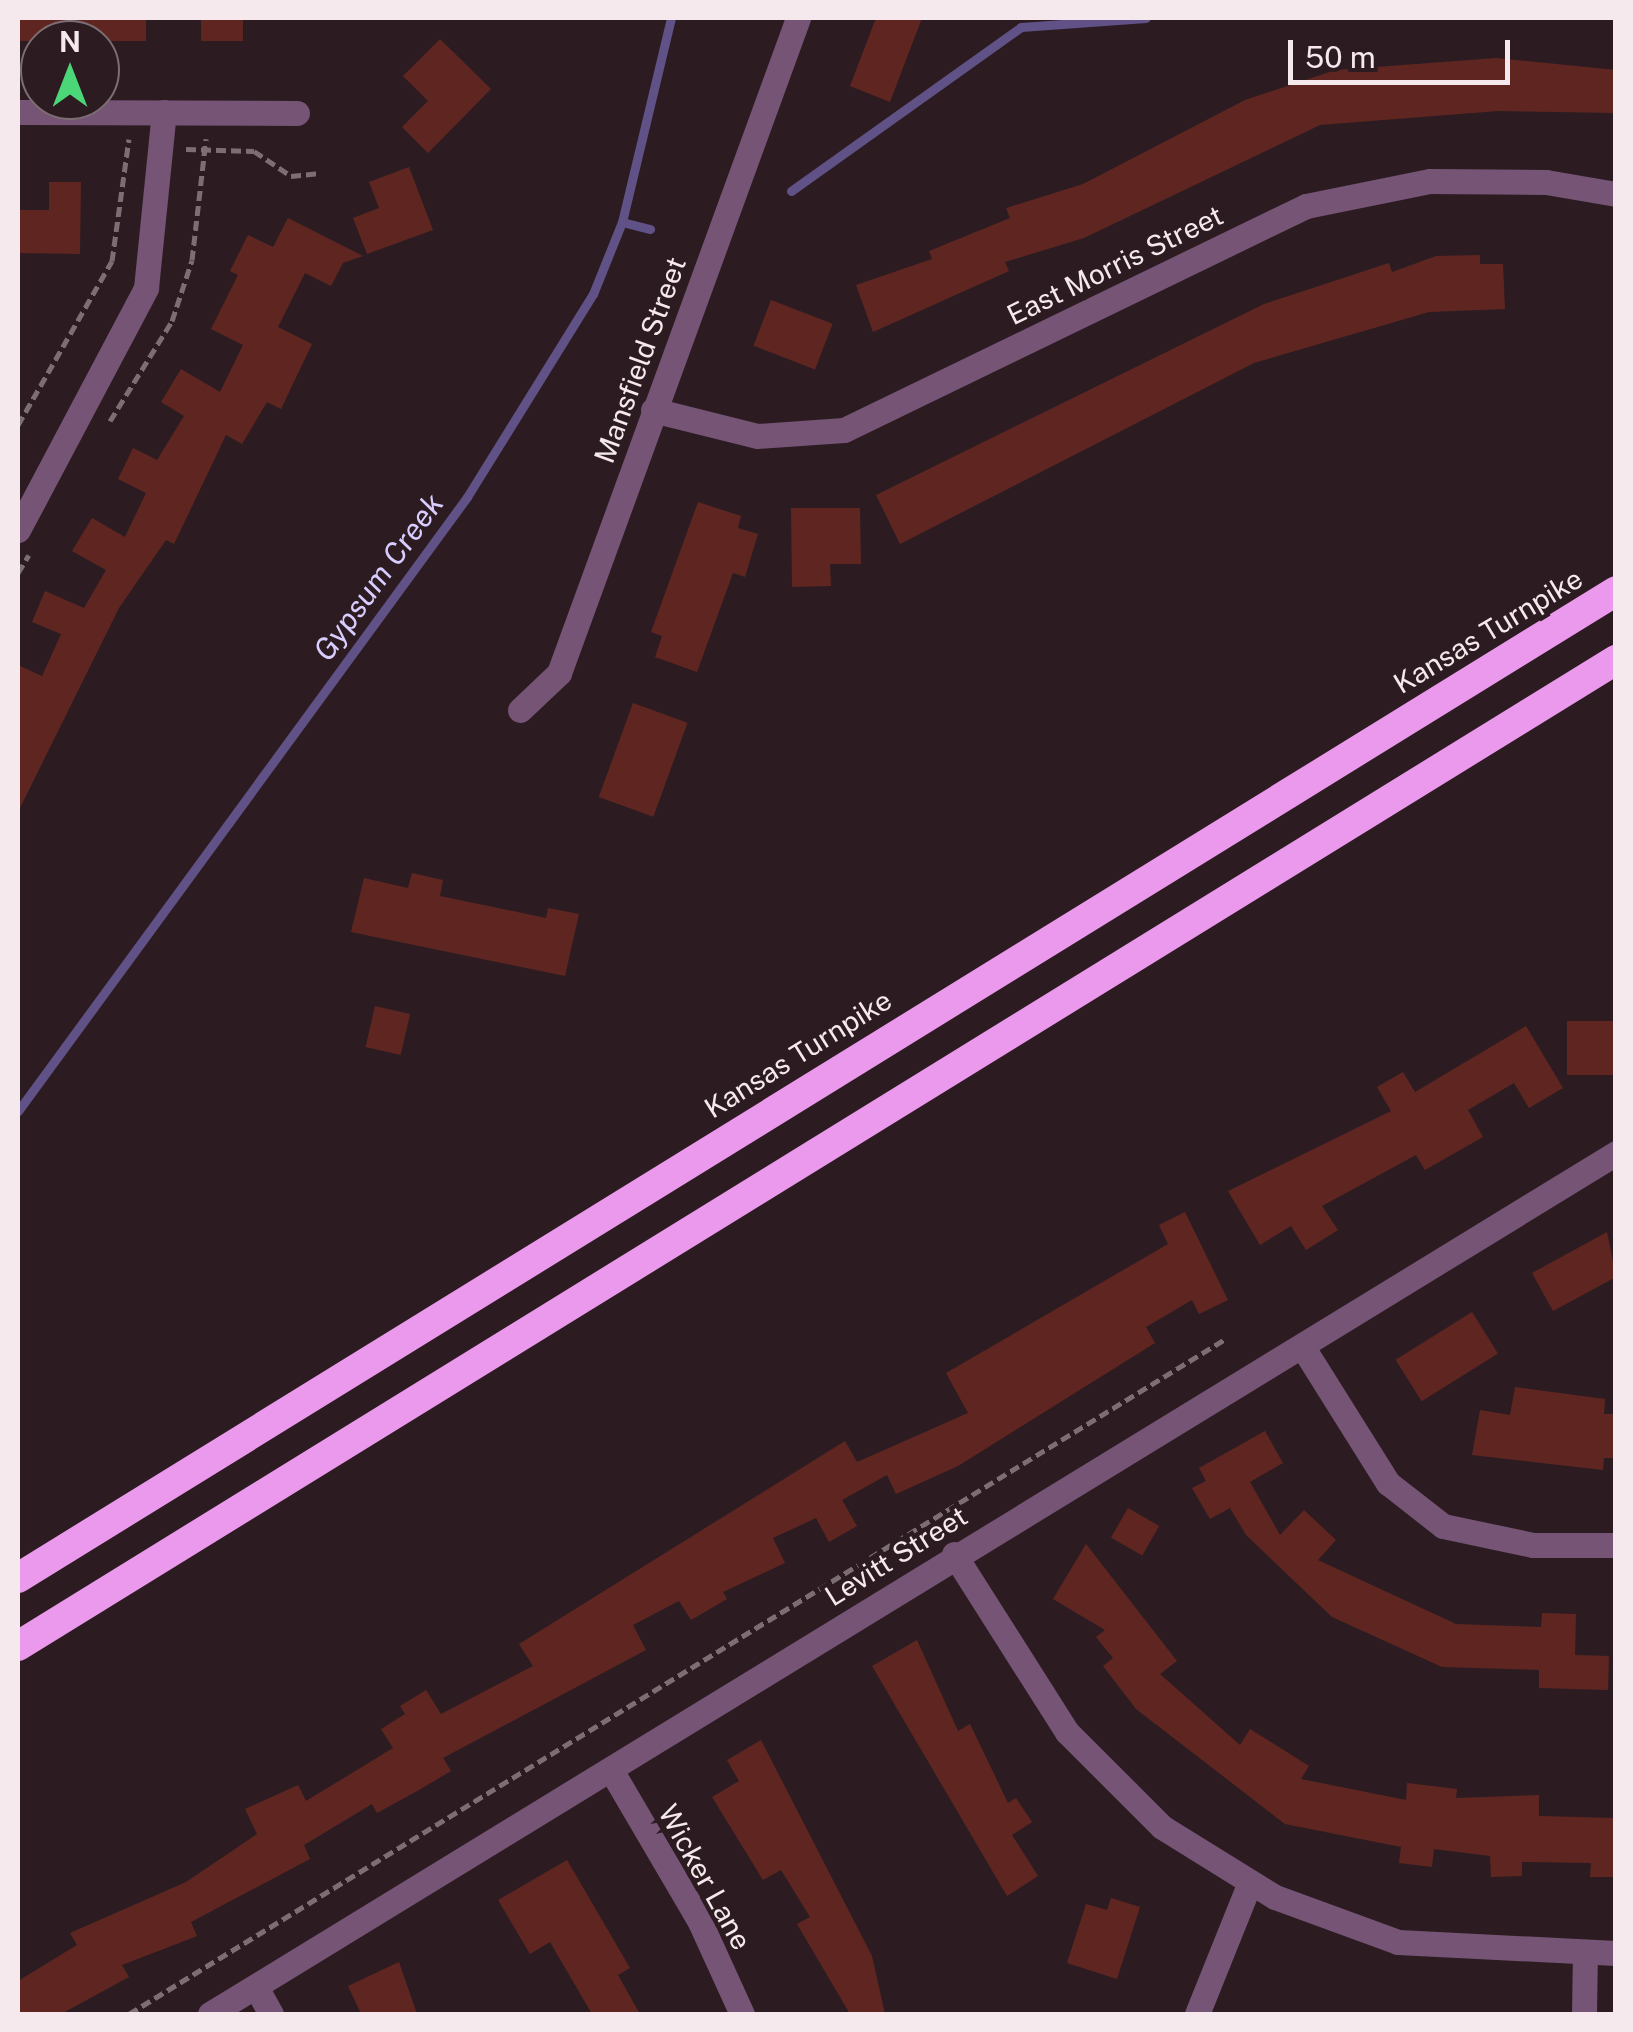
<!DOCTYPE html>
<html>
<head>
<meta charset="utf-8">
<style>
	body { margin:0 }
	#map { position:relative; width:1633px; height:2032px; overflow:hidden; background:#2c1c21; font-family:"Public Sans",sans-serif }
	div>[style] { position:absolute }
	.stream>* { height:9px; margin:-4.5px; padding:0 4.5px; transform-origin:4.5px; border-radius:4.5px; background:#605186 }
	.building>* { inset:0; background:#5f2621; transform-origin:0 0 }
	.path>* { height:5px; margin-top:-2.5px; transform-origin:0; background:repeating-linear-gradient(90deg,#7c6e72 0 10px,transparent 0 15px) }
	.street>* { height:25px; margin:-12.5px; padding:0 12.5px; transform-origin:12.5px; border-radius:12.5px; background:#755475 }
	.highway>* { height:30px; margin:-15px; padding:0 15px; transform-origin:15px; border-radius:15px; background:#eb99ec }
	span { translate:-50% -50%; white-space:nowrap; text-align:center; line-height:1.15; -webkit-text-stroke:9px #2c1c21; paint-order:stroke }
	.street-label { font-size:28px; color:#f5e9ed }
	.water-label { font-size:30px; color:#d8cdfe; font-style:italic }
	.frame { position:absolute; inset:0; border:20px solid #f5e9ed; pointer-events:none }
	.north { position:absolute; left:20px; top:20px; width:100px; height:100px; box-sizing:border-box; background:#2c1c21; border:2px solid #7c6e73; border-radius:50%; rotate:0deg; font-size:28px; font-weight:700; line-height:40px; text-align:center; color:#f5e9ed }
	.north::after { content:''; display:block; margin:auto; width:35px; height:45px; background:#4bd677; clip-path:polygon(50% 0,100% 100%,50% 72%,0 100%) }
	.scale { position:absolute; left:1288px; top:40px; width:222px; height:45px; box-sizing:border-box; border:5px solid #f5e9ed; border-top:0; padding-left:12px; font-size:30px; line-height:35px; white-space:nowrap; color:#f5e9ed; -webkit-text-stroke:8px #2c1c21; paint-order:stroke }
</style>
</head>
<body>
<div id="map">
	<div class="stream">
		<div style="left:791px;top:191px;width:282px;rotate:-35.5deg"></div>
		<div style="left:1021px;top:27px;width:125px;rotate:-4.1deg"></div>
		<div style="left:622px;top:222px;width:29px;rotate:14deg"></div>
		<div style="left:18px;top:1111px;width:761px;rotate:-53.82deg"></div>
		<div style="left:467px;top:497px;width:239px;rotate:-58.2deg"></div>
		<div style="left:593px;top:294px;width:78px;rotate:-68.1deg"></div>
		<div style="left:622px;top:222px;width:210px;rotate:-76.5deg"></div>
	</div>
	<div class="building">
		<div style="left:18px;top:18px;width:128px;height:23px"></div>
		<div style="left:201px;top:18px;width:42px;height:23px"></div>
		<div style="clip-path:polygon(876px 18px,922px 18px,890px 102px,850px 86px)"></div>
		<div style="clip-path:polygon(440px 39px,491px 89px,428px 153px,402px 127px,428px 101px,403px 76px)"></div>
		<div style="clip-path:polygon(1496px 58px,1616px 70px,1616px 113px,1498px 111px,1320px 125px,1084px 238px,1005px 262px,1009px 271px,873px 332px,856px 285px,932px 259px,929px 251px,1010px 218px,1006px 208px,1083px 184px,1245px 100px,1336px 70px)"></div>
		<div style="clip-path:polygon(409px 167px,433px 230px,367px 254px,353px 218px,379px 208px,369px 182px)"></div>
		<div style="clip-path:polygon(49px 182px,81px 182px,80px 254px,18px 253px,18px 210px,49px 210px)"></div>
		<div style="clip-path:polygon(288px 218px,363px 256px,343px 263px,331px 286px,305px 273px,278px 327px,312px 344px,281px 409px,267px 402px,242px 444px,226px 435px,174px 544px,166px 540px,119px 608px,18px 812px,18px 665px,42px 676px,61px 634px,32px 622px,45px 591px,84px 608px,106px 570px,72px 551px,92px 518px,125px 537px,146px 493px,118px 479px,133px 448px,157px 460px,184px 416px,161px 402px,181px 369px,220px 392px,243px 345px,211px 329px,238px 275px,230px 271px,248px 235px,273px 247px)"></div>
		<div style="clip-path:polygon(1480px 255px,1480px 264px,1503px 264px,1505px 309px,1429px 312px,1254px 363px,900px 544px,876px 495px,1264px 304px,1389px 263px,1392px 272px,1436px 256px)"></div>
		<div style="left:771px;top:300px;width:66px;height:49px;rotate:21deg"></div>
		<div style="clip-path:polygon(698px 502px,741px 516px,738px 528px,758px 534px,745px 577px,733px 573px,697px 672px,655px 657px,662px 636px,651px 632px)"></div>
		<div style="clip-path:polygon(791px 508px,860px 508px,861px 564px,830px 564px,831px 586px,792px 587px)"></div>
		<div style="left:633px;top:703px;width:58px;height:100px;rotate:20deg"></div>
		<div style="clip-path:polygon(412px 873px,443px 880px,440px 896px,546px 918px,548px 908px,579px 914px,565px 976px,351px 932px,364px 878px,408px 888px)"></div>
		<div style="left:375px;top:1006px;width:36px;height:42px;rotate:13deg"></div>
		<div style="left:1616px;top:1021px;width:54px;height:49px;rotate:90deg"></div>
		<div style="clip-path:polygon(1526px 1026px,1563px 1088px,1529px 1108px,1514px 1083px,1468px 1110px,1483px 1137px,1425px 1170px,1416px 1155px,1322px 1206px,1338px 1230px,1306px 1250px,1291px 1226px,1260px 1245px,1228px 1191px,1391px 1111px,1377px 1087px,1403px 1072px,1415px 1092px)"></div>
		<div style="clip-path:polygon(1185px 1212px,1228px 1300px,1199px 1314px,1192px 1300px,1146px 1327px,1155px 1343px,958px 1466px,896px 1494px,887px 1475px,842px 1500px,857px 1526px,829px 1542px,816px 1518px,773px 1538px,785px 1563px,723px 1592px,727px 1599px,691px 1620px,679px 1601px,633px 1625px,646px 1650px,443px 1758px,451px 1771px,419px 1790px,377px 1813px,372px 1804px,304px 1845px,310px 1859px,191px 1922px,197px 1936px,122px 1965px,129px 1977px,61px 2014px,18px 2014px,18px 1981px,77px 1945px,70px 1933px,186px 1882px,257px 1834px,245px 1809px,298px 1785px,306px 1801px,393px 1748px,381px 1729px,405px 1714px,400px 1706px,426px 1690px,441px 1714px,533px 1666px,519px 1644px,845px 1441px,857px 1462px,968px 1413px,946px 1373px,1168px 1244px,1159px 1225px)"></div>
		<div style="clip-path:polygon(1607px 1232px,1616px 1277px,1553px 1311px,1532px 1273px)"></div>
		<div style="left:1472px;top:1312px;width:49px;height:90px;rotate:58deg"></div>
		<div style="clip-path:polygon(1515px 1387px,1605px 1399px,1604px 1414px,1616px 1414px,1616px 1458px,1604px 1458px,1603px 1470px,1472px 1455px,1480px 1410px,1510px 1415px)"></div>
		<div style="clip-path:polygon(1265px 1431px,1283px 1463px,1250px 1482px,1280px 1535px,1304px 1510px,1336px 1540px,1318px 1560px,1456px 1624px,1541px 1627px,1542px 1613px,1576px 1614px,1575px 1655px,1609px 1656px,1608px 1690px,1539px 1688px,1539px 1670px,1442px 1667px,1332px 1617px,1246px 1535px,1230px 1508px,1210px 1519px,1192px 1488px,1206px 1481px,1199px 1468px)"></div>
		<div style="left:1128px;top:1508px;width:36px;height:34px;rotate:30deg"></div>
		<div style="clip-path:polygon(1086px 1544px,1177px 1661px,1160px 1674px,1240px 1745px,1250px 1729px,1309px 1766px,1301px 1779px,1406px 1800px,1407px 1783px,1457px 1789px,1456px 1798px,1539px 1795px,1539px 1816px,1616px 1818px,1616px 1877px,1590px 1877px,1591px 1863px,1522px 1862px,1522px 1876px,1491px 1877px,1490px 1856px,1434px 1849px,1432px 1867px,1399px 1863px,1401px 1847px,1285px 1824px,1136px 1709px,1103px 1666px,1113px 1658px,1096px 1637px,1105px 1630px,1053px 1599px)"></div>
		<div style="clip-path:polygon(917px 1640px,958px 1731px,970px 1724px,1008px 1803px,1016px 1798px,1032px 1822px,1012px 1835px,1038px 1876px,1007px 1896px,872px 1666px)"></div>
		<div style="clip-path:polygon(761px 1740px,872px 1956px,885px 2014px,850px 2014px,797px 1924px,810px 1917px,781px 1870px,763px 1880px,712px 1797px,739px 1781px,727px 1760px)"></div>
		<div style="clip-path:polygon(567px 1860px,630px 1968px,618px 1975px,640px 2014px,592px 2014px,550px 1942px,530px 1954px,498px 1900px)"></div>
		<div style="clip-path:polygon(1111px 1898px,1140px 1907px,1117px 1979px,1067px 1963px,1086px 1904px,1107px 1910px)"></div>
		<div style="clip-path:polygon(399px 1962px,417px 2014px,361px 2014px,348px 1986px)"></div>
	</div>
	<div class="path">
		<div style="left:186px;top:149px;width:68px;rotate:1.7deg"></div>
		<div style="left:254px;top:151px;width:45px;rotate:34deg"></div>
		<div style="left:291px;top:176px;width:27px;rotate:-6deg"></div>
		<div style="left:110px;top:421px;width:118px;rotate:-58.2deg"></div>
		<div style="left:172px;top:321px;width:64px;rotate:-71.8deg"></div>
		<div style="left:192px;top:260px;width:122px;rotate:-83.4deg"></div>
		<div style="left:18px;top:425px;width:189px;rotate:-60.2deg"></div>
		<div style="left:112px;top:261px;width:123px;rotate:-82.1deg"></div>
		<div style="left:18px;top:573px;width:21px;rotate:-59deg"></div>
		<div style="left:129px;top:2014px;width:1289px;rotate:-31.62deg"></div>
	</div>
	<div class="street">
		<div style="left:18px;top:112px;width:279px;rotate:0.2deg"></div>
		<div style="left:653px;top:410px;width:107px;rotate:14deg"></div>
		<div style="left:757px;top:436px;width:87px;rotate:-3.9deg"></div>
		<div style="left:844px;top:430px;width:513px;rotate:-25.87deg"></div>
		<div style="left:1306px;top:206px;width:126px;rotate:-11.4deg"></div>
		<div style="left:1430px;top:181px;width:116px;rotate:0.5deg"></div>
		<div style="left:1546px;top:182px;width:71px;rotate:9.7deg"></div>
		<div style="left:18px;top:530px;width:274px;rotate:-62.1deg"></div>
		<div style="left:146px;top:288px;width:177px;rotate:-84.2deg"></div>
		<div style="left:520px;top:710px;width:54px;rotate:-43.5deg"></div>
		<div style="left:559px;top:673px;width:697px;rotate:-69.95deg"></div>
		<div style="left:1302px;top:1346px;width:162px;rotate:57.9deg"></div>
		<div style="left:1388px;top:1483px;width:70px;rotate:38deg"></div>
		<div style="left:1443px;top:1526px;width:92px;rotate:11.9deg"></div>
		<div style="left:1533px;top:1545px;width:83px"></div>
		<div style="left:954px;top:1554px;width:211px;rotate:57.6deg"></div>
		<div style="left:1067px;top:1732px;width:134px;rotate:45deg"></div>
		<div style="left:1162px;top:1827px;width:133px;rotate:31.8deg"></div>
		<div style="left:1275px;top:1897px;width:131px;rotate:20.1deg"></div>
		<div style="left:1398px;top:1942px;width:218px;rotate:2.9deg"></div>
		<div style="left:611px;top:1770px;width:176px;rotate:59.6deg"></div>
		<div style="left:700px;top:1922px;width:101px;rotate:65.5deg"></div>
		<div style="left:256px;top:1987px;width:31px;rotate:61deg"></div>
		<div style="left:210px;top:2014px;width:1649px;rotate:-31.48deg"></div>
		<div style="left:1197px;top:2014px;width:142px;rotate:-68.1deg"></div>
		<div style="left:1584px;top:2014px;width:61px;rotate:-89.1deg"></div>
	</div>
	<div class="highway">
		<div style="left:18px;top:1578px;width:1878px;rotate:-31.7deg"></div>
		<div style="left:18px;top:1646px;width:1878px;rotate:-31.68deg"></div>
	</div>
	<div class="street-label">
		<span style="left:1115px;top:265px;rotate:-26deg">East Morris Street</span>
		<span style="left:640px;top:360px;rotate:-70deg">Mansfield Street</span>
		<span style="left:1488px;top:631px;rotate:-31deg">Kansas Turnpike</span>
		<span style="left:798px;top:1054px;rotate:-32deg">Kansas Turnpike</span>
		<span style="left:896px;top:1556px;rotate:-32deg">Levitt Street</span>
		<span style="left:705px;top:1877px;rotate:61deg">Wicker Lane</span>
	</div>
	<div class="water-label">
		<span style="left:378px;top:577px;rotate:-54deg">Gypsum Creek</span>
	</div>
	<div class="frame"></div>
	<div class="north">N</div>
	<div class="scale">50 m</div>
</div>
</body>
</html>
